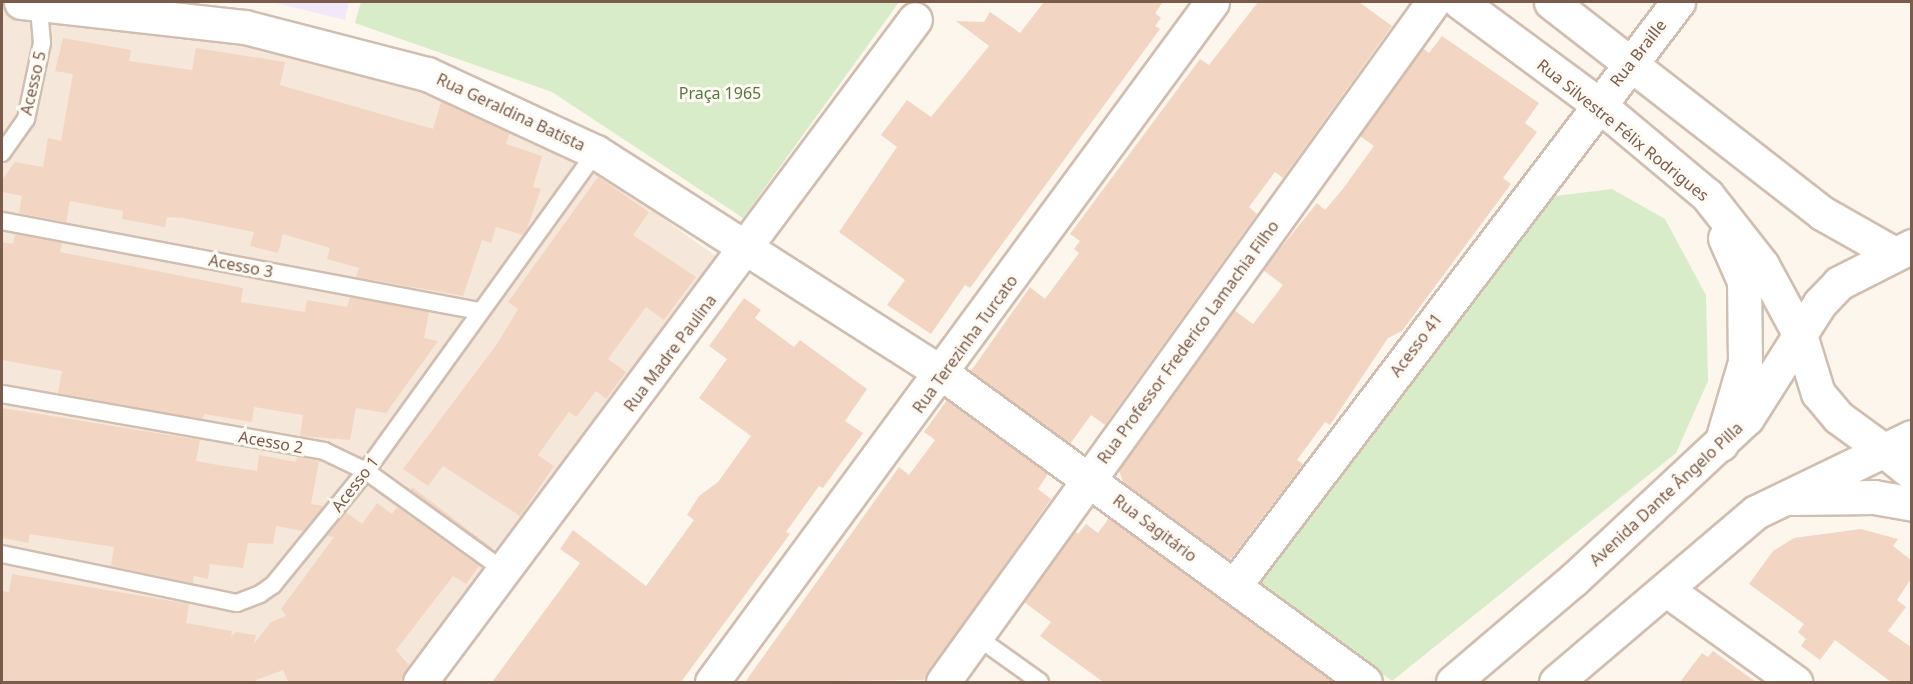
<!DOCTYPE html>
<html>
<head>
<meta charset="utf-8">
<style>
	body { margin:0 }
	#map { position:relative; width:1913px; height:684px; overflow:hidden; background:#fdf6ec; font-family:"Noto Sans",sans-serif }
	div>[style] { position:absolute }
	.residential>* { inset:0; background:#f5e8da }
	.education>* { inset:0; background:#f3e8fa }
	.green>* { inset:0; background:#d8ecc9 }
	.building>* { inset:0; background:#f3d5c3 }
	.roads { filter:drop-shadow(2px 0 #d1beb0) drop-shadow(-2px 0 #d1beb0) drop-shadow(0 2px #d1beb0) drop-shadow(0 -2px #d1beb0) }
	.service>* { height:16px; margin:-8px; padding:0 8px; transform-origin:8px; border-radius:8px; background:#fff }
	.minor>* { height:33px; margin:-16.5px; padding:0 16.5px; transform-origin:16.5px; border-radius:16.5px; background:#fff }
	.tertiary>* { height:33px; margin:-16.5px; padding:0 16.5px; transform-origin:16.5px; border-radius:16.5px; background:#fff }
	.secondary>* { height:33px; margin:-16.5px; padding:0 16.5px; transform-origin:16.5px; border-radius:16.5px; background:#fff }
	span { translate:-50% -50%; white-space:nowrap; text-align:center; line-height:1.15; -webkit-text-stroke:6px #fffaf3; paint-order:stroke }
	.street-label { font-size:16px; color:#7a5c4d }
	.park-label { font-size:16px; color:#537a41 }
	.frame { position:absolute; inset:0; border:3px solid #7a5c4d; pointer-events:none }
</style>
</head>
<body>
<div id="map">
	<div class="residential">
		<div style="clip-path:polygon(2px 6px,242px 42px,421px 89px,583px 161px,720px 259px,405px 682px,2px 682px)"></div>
	</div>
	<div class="education">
		<div style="clip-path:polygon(272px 2px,349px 2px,345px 20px)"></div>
	</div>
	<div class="green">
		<div style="clip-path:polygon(361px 2px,899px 2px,743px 218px,552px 92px,355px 23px)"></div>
		<div style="clip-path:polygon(1612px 189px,1665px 219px,1706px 295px,1708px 381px,1676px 453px,1392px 681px,1255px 579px,1516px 218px,1555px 196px)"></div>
	</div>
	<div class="building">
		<div style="clip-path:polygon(1044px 2px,1163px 2px,1155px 13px,1161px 18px,1155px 26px,1160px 29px,970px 288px,965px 285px,931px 334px,887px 305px,905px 280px,839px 232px,897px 147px,881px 135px,907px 100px,931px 117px,989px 46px,956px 21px,984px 22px,990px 12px,1020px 33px)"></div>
		<div style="clip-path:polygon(1258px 2px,1359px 2px,1392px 26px,1283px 178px,1275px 172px,1249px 207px,1257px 214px,1105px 425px,1091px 415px,1070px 444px,971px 371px,1030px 287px,1045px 299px,1079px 253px,1074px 249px,1080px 241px,1070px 234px,1200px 59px,1209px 65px)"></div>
		<div style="clip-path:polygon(1442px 36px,1539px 103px,1525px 123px,1537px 132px,1503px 178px,1511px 184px,1402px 331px,1388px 338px,1330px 425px,1325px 422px,1297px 460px,1303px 464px,1230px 560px,1123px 482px,1119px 471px,1234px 310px,1253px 324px,1283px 285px,1263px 270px,1317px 203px,1325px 210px,1342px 190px,1374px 146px,1360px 136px,1423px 48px,1429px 53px)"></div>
		<div style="clip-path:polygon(63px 38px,131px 50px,129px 61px,192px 70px,196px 48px,285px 62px,280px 85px,433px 129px,441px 102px,453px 107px,510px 133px,506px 144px,542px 156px,533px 187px,541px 189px,527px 229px,523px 235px,496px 227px,491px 243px,482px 240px,463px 296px,356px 277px,359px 268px,327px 259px,330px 248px,283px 234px,278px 253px,250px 246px,254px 232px,183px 218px,167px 217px,165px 227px,122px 219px,123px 211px,70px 201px,66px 222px,19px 213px,22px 196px,2px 192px,2px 180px,15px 162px,43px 167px,48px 138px,61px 141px,73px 74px,55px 71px)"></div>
		<div style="clip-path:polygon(598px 177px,649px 212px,633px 235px,696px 277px,664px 320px,646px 307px,608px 359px,626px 372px,606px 399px,596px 391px,576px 417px,569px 412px,550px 438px,538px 455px,554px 466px,520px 516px,443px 466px,428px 486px,403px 469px,497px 344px,518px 309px,508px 302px)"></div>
		<div style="clip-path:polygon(15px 234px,62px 243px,60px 252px,243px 288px,241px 302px,305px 312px,307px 300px,347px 307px,350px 297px,429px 312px,424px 338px,438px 341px,386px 413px,356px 408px,350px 440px,300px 436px,303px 415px,254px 407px,252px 422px,204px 414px,203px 419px,58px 393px,62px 371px,2px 360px,2px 242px,13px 244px)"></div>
		<div style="clip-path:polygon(744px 298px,761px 310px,755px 318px,794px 347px,800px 340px,867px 389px,845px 421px,863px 433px,823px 488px,819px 486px,786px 532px,790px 534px,681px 682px,492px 682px,580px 563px,560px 549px,573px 530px,646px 586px,694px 520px,687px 515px,699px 496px,718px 482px,751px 436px,699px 398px,727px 359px,709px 346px)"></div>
		<div style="clip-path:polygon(947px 400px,1048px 474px,1038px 489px,1051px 499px,924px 680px,745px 682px,899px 467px,909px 475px,935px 440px,924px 432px)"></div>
		<div style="clip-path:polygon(2px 408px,200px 440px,196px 461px,212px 464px,257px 471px,259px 455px,296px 462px,297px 457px,319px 461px,311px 504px,324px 506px,303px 531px,276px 526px,273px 544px,248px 543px,243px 568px,210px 564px,208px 579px,194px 576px,193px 583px,111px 566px,114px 547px,30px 534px,28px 543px,3px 538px)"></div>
		<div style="clip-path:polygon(412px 487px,492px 548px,491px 549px,410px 490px)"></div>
		<div style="clip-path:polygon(377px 503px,392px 514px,397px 507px,479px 566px,466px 584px,453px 576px,396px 650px,409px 665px,400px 682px,288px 682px,283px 670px,251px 682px,2px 682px,2px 591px,9px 592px,12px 574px,189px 604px,186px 623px,232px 631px,231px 637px,236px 632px,256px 635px,254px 644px,271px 622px,286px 616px,281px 609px,334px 537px,327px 536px,346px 512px,362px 524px)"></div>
		<div style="clip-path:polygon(1109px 518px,1334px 682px,1103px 682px,1040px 636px,1051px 622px,1024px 602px,1075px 531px,1078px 534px,1086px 524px,1098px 533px)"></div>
		<div style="clip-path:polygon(1861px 529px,1898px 539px,1893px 546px,1911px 560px,1911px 579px,1897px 600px,1906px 607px,1888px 631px,1911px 647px,1911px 682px,1891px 682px,1835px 640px,1820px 660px,1801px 646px,1806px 639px,1798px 632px,1804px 624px,1749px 584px,1773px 551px,1794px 538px)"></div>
		<div style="clip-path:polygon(1713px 651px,1756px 682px,1680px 682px,1702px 653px,1708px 657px)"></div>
	</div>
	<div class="roads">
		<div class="service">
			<div style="left:2px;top:153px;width:42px;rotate:-54.8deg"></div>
			<div style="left:26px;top:119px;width:78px;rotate:-78.1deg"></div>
			<div style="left:42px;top:43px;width:36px;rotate:-95deg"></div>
			<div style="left:2px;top:221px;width:486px;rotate:10.7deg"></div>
			<div style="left:2px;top:394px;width:327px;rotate:10deg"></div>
			<div style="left:324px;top:451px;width:47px;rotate:25.5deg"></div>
			<div style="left:366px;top:471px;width:173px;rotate:35.8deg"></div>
			<div style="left:2px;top:554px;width:240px;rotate:11.8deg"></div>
			<div style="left:237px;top:603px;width:25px;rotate:-21deg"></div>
			<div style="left:260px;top:594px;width:16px;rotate:-35deg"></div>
			<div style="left:273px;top:585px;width:147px;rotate:-50.8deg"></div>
			<div style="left:366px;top:471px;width:393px;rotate:-54.2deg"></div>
			<div style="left:977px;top:637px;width:77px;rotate:35.5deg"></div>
		</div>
		<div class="minor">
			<div style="left:21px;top:2px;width:225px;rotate:6.4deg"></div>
			<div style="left:245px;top:27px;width:188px;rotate:14.5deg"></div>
			<div style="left:427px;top:74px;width:186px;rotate:24.8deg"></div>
			<div style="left:596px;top:152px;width:412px;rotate:32.6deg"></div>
			<div style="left:943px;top:374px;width:522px;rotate:36.12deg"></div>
			<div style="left:1234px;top:586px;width:734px;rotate:-52.76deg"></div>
			<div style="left:1667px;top:590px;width:158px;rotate:35.7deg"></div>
			<div style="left:420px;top:682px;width:827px;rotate:-53.25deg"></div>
			<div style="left:712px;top:682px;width:844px;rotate:-53.67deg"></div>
			<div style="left:943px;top:682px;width:838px;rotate:-54.22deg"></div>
		</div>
		<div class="tertiary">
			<div style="left:1460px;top:2px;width:172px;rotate:36.5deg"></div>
			<div style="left:1598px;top:104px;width:142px;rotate:39.9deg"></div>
			<div style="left:1707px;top:195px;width:89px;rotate:51.8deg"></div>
			<div style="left:1762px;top:265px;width:80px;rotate:61.5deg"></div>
			<div style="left:1551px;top:2px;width:343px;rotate:37.9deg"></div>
			<div style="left:1822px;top:213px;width:81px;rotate:29.4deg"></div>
			<div style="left:1721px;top:444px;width:85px;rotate:-73.7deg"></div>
			<div style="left:1745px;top:362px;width:81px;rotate:-90.7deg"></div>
			<div style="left:1744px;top:281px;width:47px;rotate:-113.8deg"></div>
			<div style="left:1886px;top:452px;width:33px;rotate:39deg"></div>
		</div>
		<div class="secondary">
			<div style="left:1800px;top:335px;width:61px;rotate:72.8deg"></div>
			<div style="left:1818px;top:393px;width:31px;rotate:50deg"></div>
			<div style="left:1838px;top:417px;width:59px;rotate:36.1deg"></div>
			<div style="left:1792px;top:498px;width:82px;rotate:-0.7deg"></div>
			<div style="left:1874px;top:497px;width:39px;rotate:10deg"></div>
			<div style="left:1453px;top:682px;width:157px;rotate:-40.4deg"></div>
			<div style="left:1573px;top:580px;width:238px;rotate:-43deg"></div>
			<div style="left:1747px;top:418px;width:136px;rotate:-57.6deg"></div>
			<div style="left:1820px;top:303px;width:28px;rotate:-46deg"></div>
			<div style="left:1839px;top:283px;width:82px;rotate:-26.9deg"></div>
			<div style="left:1556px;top:682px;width:262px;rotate:-40.4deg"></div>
			<div style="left:1756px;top:512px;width:173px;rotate:-25.7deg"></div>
		</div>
	</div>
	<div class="street-label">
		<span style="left:1638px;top:53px;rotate:-52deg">Rua Braille</span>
		<span style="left:33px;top:83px;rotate:-77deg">Acesso 5</span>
		<span style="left:511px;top:112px;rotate:25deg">Rua Geraldina Batista</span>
		<span style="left:1623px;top:130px;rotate:39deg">Rua Silvestre Félix Rodrigues</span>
		<span style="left:241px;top:266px;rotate:11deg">Acesso 3</span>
		<span style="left:1188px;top:342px;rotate:-54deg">Rua Professor Frederico Lamachia Filho</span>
		<span style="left:965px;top:344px;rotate:-54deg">Rua Terezinha Turcato</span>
		<span style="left:1416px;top:345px;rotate:-53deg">Acesso 41</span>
		<span style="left:670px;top:353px;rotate:-53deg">Rua Madre Paulina</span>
		<span style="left:271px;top:442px;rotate:10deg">Acesso 2</span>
		<span style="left:355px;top:484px;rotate:-52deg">Acesso 1</span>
		<span style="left:1666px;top:494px;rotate:-43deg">Avenida Dante Ângelo Pilla</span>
		<span style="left:1155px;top:528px;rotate:37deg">Rua Sagitário</span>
	</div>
	<div class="park-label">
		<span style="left:720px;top:93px">Praça 1965</span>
	</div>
	<div class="frame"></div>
</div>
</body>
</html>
